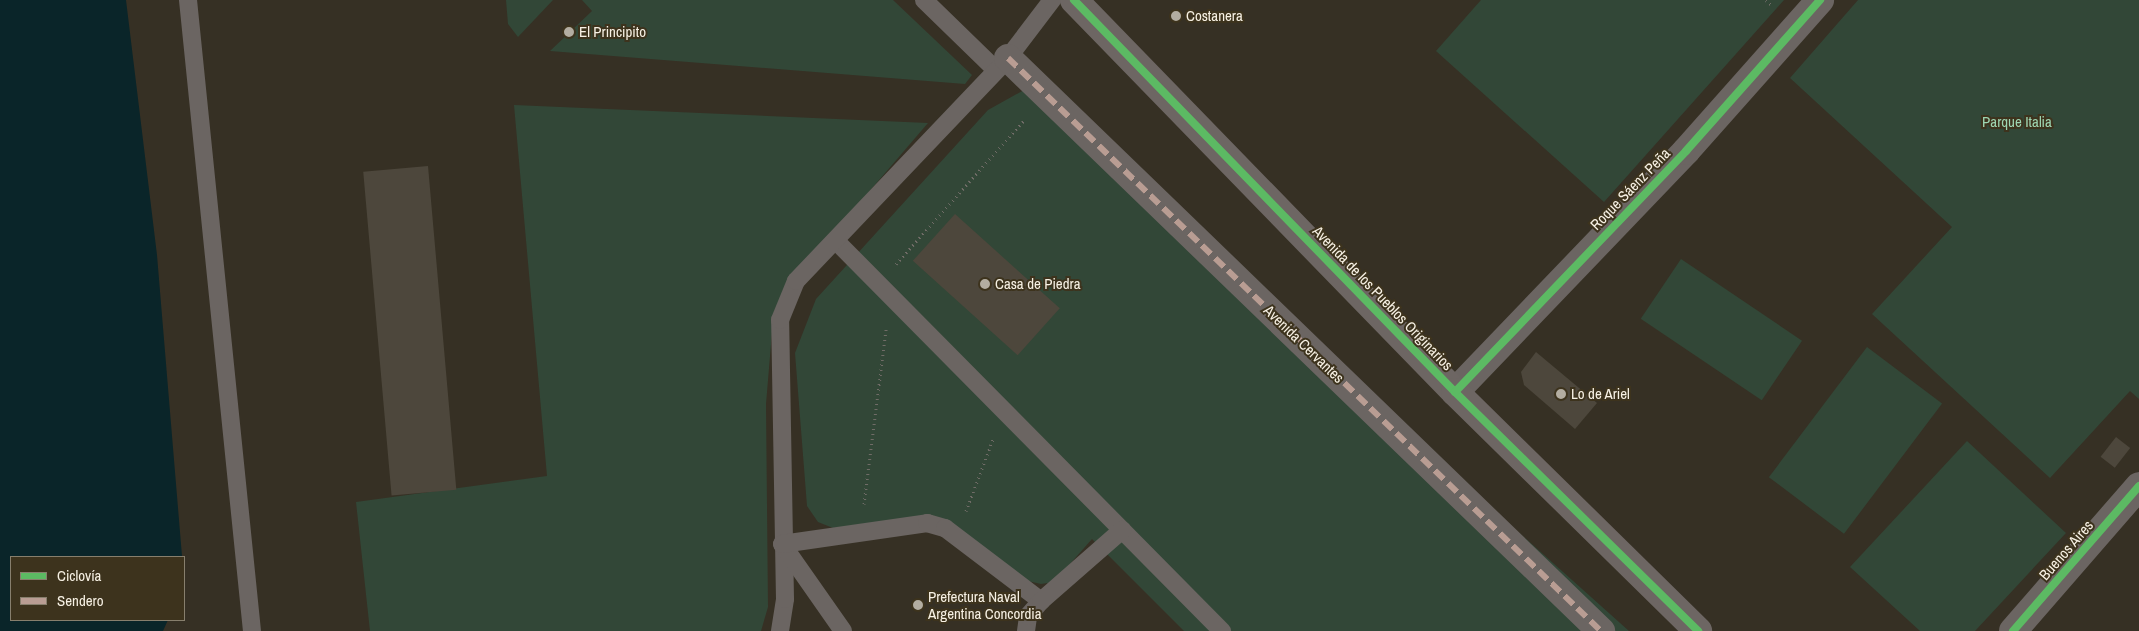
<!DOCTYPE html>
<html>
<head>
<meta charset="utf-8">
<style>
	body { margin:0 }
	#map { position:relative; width:2139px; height:631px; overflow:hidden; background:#363024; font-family:"Archivo Narrow",sans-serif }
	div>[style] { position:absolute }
	.green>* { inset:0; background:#324737; transform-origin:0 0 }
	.water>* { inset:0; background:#0a2529 }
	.building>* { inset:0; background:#4d473c; transform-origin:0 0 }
	.path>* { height:3px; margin-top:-1.5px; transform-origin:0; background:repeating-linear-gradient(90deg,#706c67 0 1px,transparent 0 5px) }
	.lane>* { height:18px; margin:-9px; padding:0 9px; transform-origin:9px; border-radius:9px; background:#6b6562 }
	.street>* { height:28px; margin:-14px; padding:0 14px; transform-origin:14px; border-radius:14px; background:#6b6562 }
	.secondary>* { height:28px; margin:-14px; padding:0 14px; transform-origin:14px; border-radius:14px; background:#6d6663 }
	.quiet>* { height:6px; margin-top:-3px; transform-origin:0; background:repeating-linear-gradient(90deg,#b99d93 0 12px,transparent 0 18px) }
	.cycleway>* { height:8px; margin:-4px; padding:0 4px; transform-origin:4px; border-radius:4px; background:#5cba63 }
	.dots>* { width:14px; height:14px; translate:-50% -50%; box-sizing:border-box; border:2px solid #3d331d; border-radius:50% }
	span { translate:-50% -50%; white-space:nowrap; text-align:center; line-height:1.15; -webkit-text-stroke:4px #3d331d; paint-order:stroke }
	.poi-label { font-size:15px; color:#f7f1e4 }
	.left { translate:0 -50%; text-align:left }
	.park-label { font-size:15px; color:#9ed6b2 }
	.street-label { font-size:15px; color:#f7f1e4 }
	.legend { position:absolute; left:10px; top:556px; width:175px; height:65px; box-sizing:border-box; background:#3d331d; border:1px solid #877f6d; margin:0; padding:6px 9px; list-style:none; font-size:15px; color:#f7f1e4 }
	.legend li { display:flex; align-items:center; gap:10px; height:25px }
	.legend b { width:25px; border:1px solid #877f6d }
</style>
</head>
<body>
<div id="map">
	<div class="green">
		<div style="clip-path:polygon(506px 0,553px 0,518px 37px,508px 24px)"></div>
		<div style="clip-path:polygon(582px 0,893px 0,972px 75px,965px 84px,550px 51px,592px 11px)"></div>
		<div style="clip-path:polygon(1481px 0,1784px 0,1604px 202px,1436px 51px)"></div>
		<div style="clip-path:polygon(1858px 0,2139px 0,2139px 399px,2130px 391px,2050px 478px,1872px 314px,1952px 227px,1790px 78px)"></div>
		<div style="clip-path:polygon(1024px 90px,1629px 631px,1184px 631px,1092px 539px,1054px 582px,1041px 584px,1028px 581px,943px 519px,833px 528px,818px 522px,807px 506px,795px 353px,816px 299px,988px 110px)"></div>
		<div style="clip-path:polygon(514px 105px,928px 123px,831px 236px,773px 320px,766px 404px,768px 607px,761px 631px,370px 631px,356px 502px,547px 476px)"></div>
		<div style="left:1681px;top:259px;width:146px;height:72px;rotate:34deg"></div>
		<div style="left:1867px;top:347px;width:94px;height:163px;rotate:37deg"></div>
		<div style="clip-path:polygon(1967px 441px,2066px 533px,1975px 631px,1920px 631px,1850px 567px)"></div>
	</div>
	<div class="water">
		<div style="clip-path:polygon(0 0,126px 0,157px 255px,182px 556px,11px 557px,11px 620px,168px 620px,163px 631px,0 631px)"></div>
	</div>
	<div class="building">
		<div style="left:428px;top:166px;width:325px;height:65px;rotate:85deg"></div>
		<div style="left:955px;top:214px;width:141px;height:63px;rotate:42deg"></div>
		<div style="clip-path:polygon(1536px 352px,1597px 403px,1575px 429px,1524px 385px,1521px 372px)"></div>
		<div style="left:2116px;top:437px;width:18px;height:25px;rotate:38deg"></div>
	</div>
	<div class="path">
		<div style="left:1766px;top:0;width:9px;rotate:41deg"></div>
		<div style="left:896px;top:264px;width:194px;rotate:-48.3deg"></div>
		<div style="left:864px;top:504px;width:176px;rotate:-82.8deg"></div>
		<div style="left:966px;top:511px;width:77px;rotate:-69.4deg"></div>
	</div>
	<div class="lane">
		<div style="left:188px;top:0;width:634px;rotate:84.21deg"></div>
		<div style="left:924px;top:0;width:100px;rotate:44.2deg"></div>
		<div style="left:836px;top:241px;width:549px;rotate:45.3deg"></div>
		<div style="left:780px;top:631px;width:32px;rotate:-81deg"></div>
		<div style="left:785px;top:599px;width:279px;rotate:-91deg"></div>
		<div style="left:780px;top:320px;width:42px;rotate:-67.7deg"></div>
		<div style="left:796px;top:281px;width:308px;rotate:-46.4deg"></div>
		<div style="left:1008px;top:58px;width:73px;rotate:-52.8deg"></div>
		<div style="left:843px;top:631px;width:106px;rotate:-125deg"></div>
		<div style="left:782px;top:544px;width:147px;rotate:-8.2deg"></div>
		<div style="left:927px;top:523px;width:19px;rotate:16deg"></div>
		<div style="left:945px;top:528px;width:121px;rotate:37.2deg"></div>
		<div style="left:1026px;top:631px;width:15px;rotate:-82deg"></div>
		<div style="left:1028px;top:616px;width:20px;rotate:-49deg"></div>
		<div style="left:1041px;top:601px;width:108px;rotate:-41.2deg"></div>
	</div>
	<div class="street">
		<div style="left:1008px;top:58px;width:825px;rotate:44.02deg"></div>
		<div style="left:1455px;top:392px;width:334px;rotate:-46.2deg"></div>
		<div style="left:1686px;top:151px;width:202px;rotate:-48.4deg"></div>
		<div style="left:2013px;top:631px;width:192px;rotate:-49deg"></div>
	</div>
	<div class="secondary">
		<div style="left:1074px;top:0;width:547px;rotate:45.82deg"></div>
		<div style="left:1455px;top:392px;width:341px;rotate:44.5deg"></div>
	</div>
	<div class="quiet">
		<div style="left:1008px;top:58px;width:825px;rotate:44.02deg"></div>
	</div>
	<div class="cycleway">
		<div style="left:1074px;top:0;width:547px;rotate:45.82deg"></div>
		<div style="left:1455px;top:392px;width:341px;rotate:44.5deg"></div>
		<div style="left:1455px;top:392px;width:334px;rotate:-46.2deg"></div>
		<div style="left:1686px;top:151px;width:202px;rotate:-48.4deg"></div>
		<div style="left:2013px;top:631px;width:192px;rotate:-49deg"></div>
	</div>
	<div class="dots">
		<div style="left:1176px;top:16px;background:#b3ada1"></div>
		<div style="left:569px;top:32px;background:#b3ada1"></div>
		<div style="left:985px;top:284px;background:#b3ada1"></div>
		<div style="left:1561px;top:394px;background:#b3ada1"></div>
		<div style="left:918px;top:605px;background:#b3ada1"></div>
	</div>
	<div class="poi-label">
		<span class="left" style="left:1186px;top:16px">Costanera</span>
		<span class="left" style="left:579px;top:32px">El Principito</span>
		<span class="left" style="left:995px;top:284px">Casa de Piedra</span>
		<span class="left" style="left:1571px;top:394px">Lo de Ariel</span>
		<span class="left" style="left:928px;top:605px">Prefectura Naval<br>Argentina Concordia</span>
	</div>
	<div class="park-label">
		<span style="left:2017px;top:122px">Parque Italia</span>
	</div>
	<div class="street-label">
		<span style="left:1630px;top:189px;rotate:-46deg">Roque Sáenz Peña</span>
		<span style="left:1383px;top:298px;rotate:46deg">Avenida de los Pueblos Originarios</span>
		<span style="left:1304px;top:344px;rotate:44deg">Avenida Cervantes</span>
		<span style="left:2066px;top:550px;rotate:-49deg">Buenos Aires</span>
	</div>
	<ul class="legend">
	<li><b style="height:6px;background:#5cba63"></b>Ciclovía</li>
	<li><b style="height:6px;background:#b99d93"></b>Sendero</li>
	</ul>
</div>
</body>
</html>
